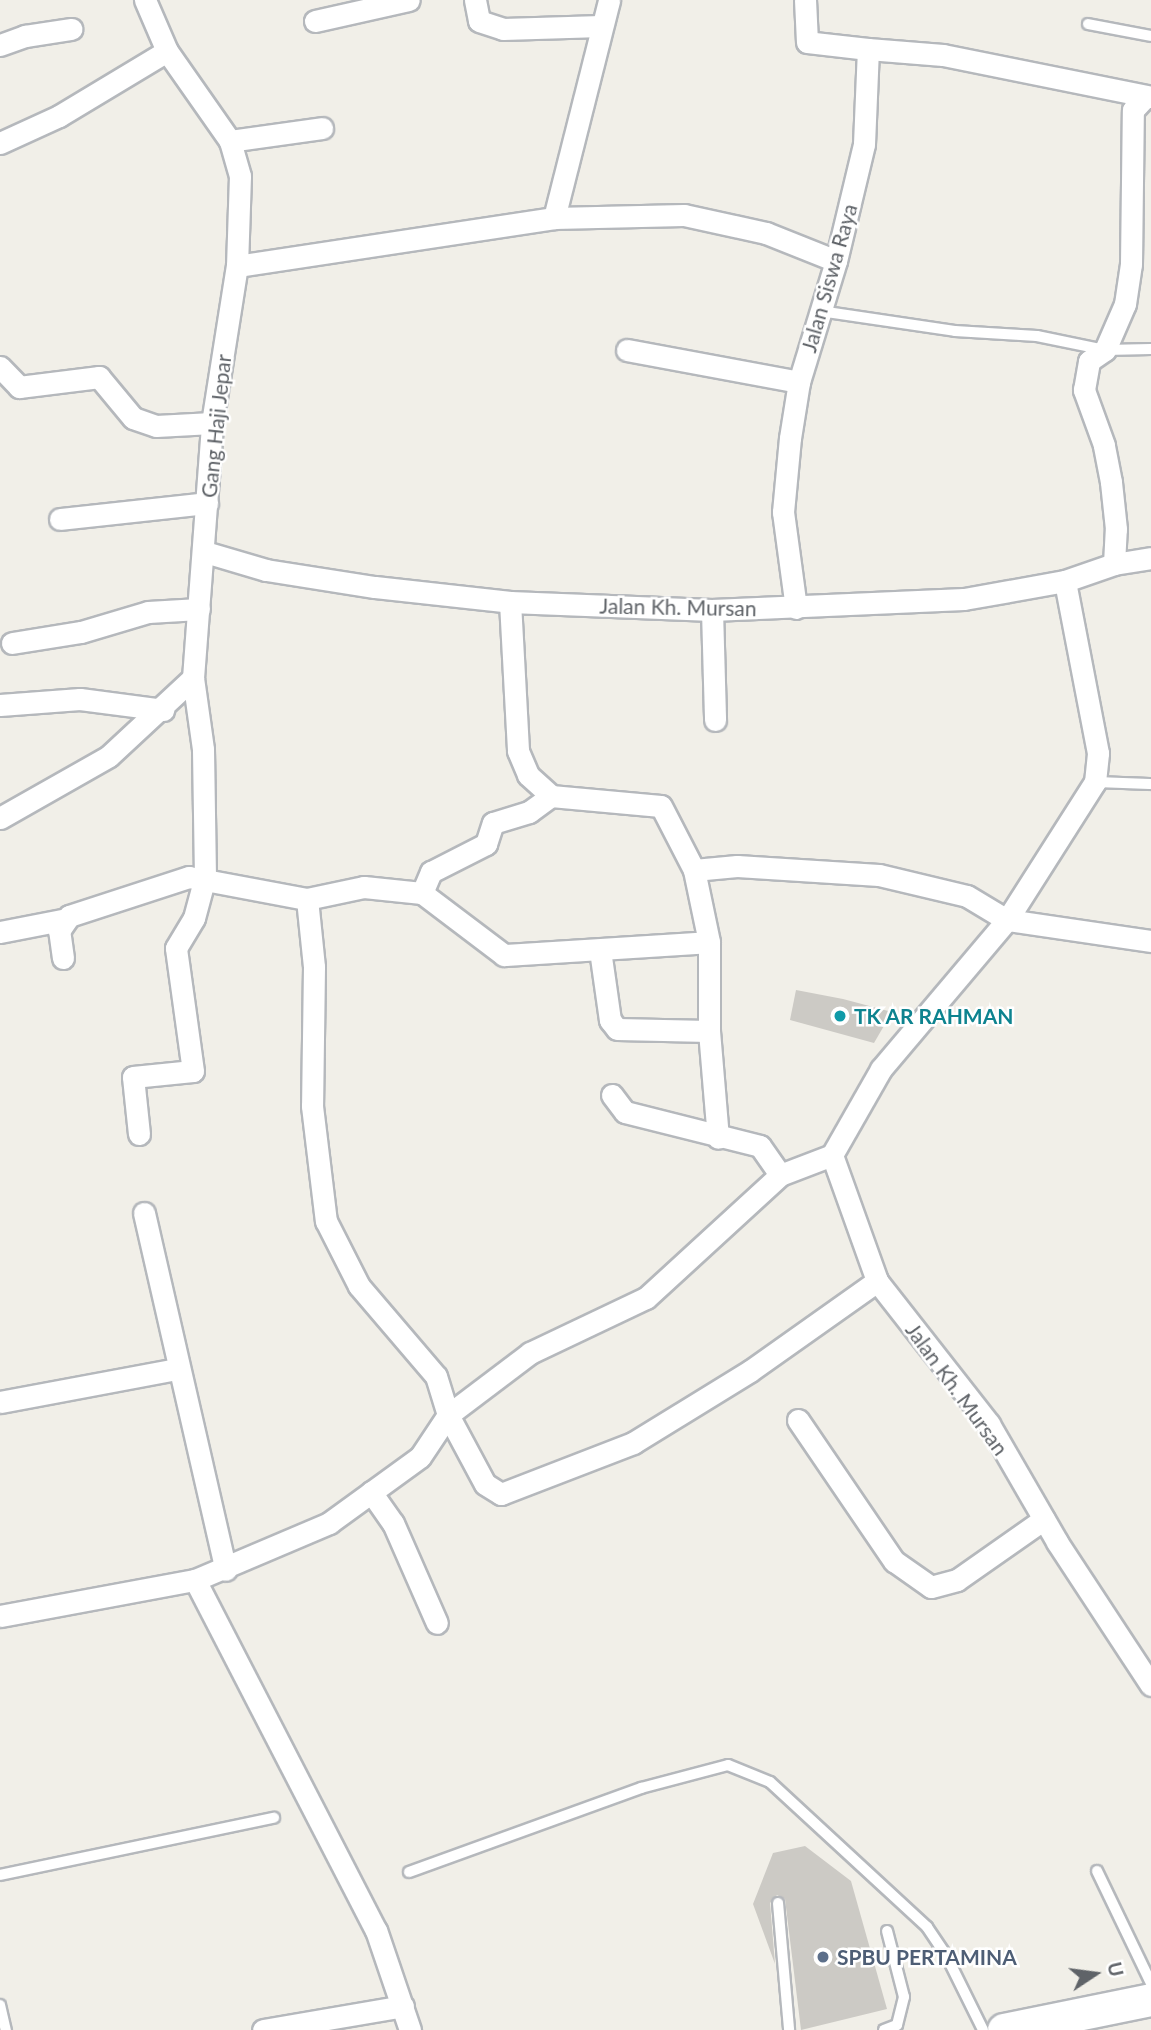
<!DOCTYPE html>
<html>
<head>
<meta charset="utf-8">
<style>
	body { margin:0 }
	#map { position:relative; width:1151px; height:2030px; overflow:hidden; background:#f1efe8; font-family:Lato,sans-serif }
	div>[style] { position:absolute }
	.building>* { inset:0; background:#cccac5 }
	.roads { filter:drop-shadow(2px 0 #b5b8bc) drop-shadow(-2px 0 #b5b8bc) drop-shadow(0 2px #b5b8bc) drop-shadow(0 -2px #b5b8bc) }
	.service>* { height:10px; margin:-5px; padding:0 5px; transform-origin:5px; border-radius:5px; background:#fff }
	.minor>* { height:21px; margin:-10.5px; padding:0 10.5px; transform-origin:10.5px; border-radius:10.5px; background:#fff }
	.secondary>* { height:32px; margin:-16px; padding:0 16px; transform-origin:16px; border-radius:16px; background:#fff }
	.dots>* { width:19px; height:19px; translate:-50% -50%; box-sizing:border-box; border:4px solid #fff; border-radius:50% }
	span { translate:-50% -50%; white-space:nowrap; text-align:center; line-height:1.15; -webkit-text-stroke:5px #fff; paint-order:stroke }
	.street-label { font-size:21px; color:#5f6368 }
	.culture-label { font-size:21px; color:#0d838f; font-weight:700 }
	.left { translate:0 -50%; text-align:left }
	.service-label { font-size:21px; color:#4e5e75; font-weight:700 }
	.north { position:absolute; left:1060px; top:1939px; width:70px; height:70px; -webkit-text-stroke:5px #fff; paint-order:stroke; rotate:77deg; font-size:19px; font-weight:700; line-height:28px; text-align:center; color:#5f6368 }
	.north::after { content:''; display:block; margin:auto; width:24px; height:32px; background:#5f6368; clip-path:polygon(50% 0,100% 100%,50% 72%,0 100%) }
</style>
</head>
<body>
<div id="map">
	<div class="building">
		<div style="clip-path:polygon(796px 990px,843px 999px,892px 1012px,874px 1043px,790px 1020px)"></div>
		<div style="clip-path:polygon(805px 1846px,851px 1881px,887px 2009px,801px 2030px,785px 1899px,777px 1895px,770px 1903px,775px 1964px,753px 1904px,773px 1853px)"></div>
	</div>
	<div class="roads">
		<div class="service">
			<div style="left:1088px;top:24px;width:64px;rotate:10.8deg"></div>
			<div style="left:820px;top:311px;width:136px;rotate:8.4deg"></div>
			<div style="left:955px;top:331px;width:82px;rotate:3.5deg"></div>
			<div style="left:1037px;top:336px;width:69px;rotate:11.6deg"></div>
			<div style="left:1105px;top:350px;width:46px;rotate:-1.2deg"></div>
			<div style="left:1095px;top:782px;width:56px;rotate:2deg"></div>
			<div style="left:1097px;top:1871px;width:124px;rotate:64.3deg"></div>
			<div style="left:409px;top:1872px;width:247px;rotate:-19.9deg"></div>
			<div style="left:641px;top:1788px;width:90px;rotate:-14.8deg"></div>
			<div style="left:728px;top:1765px;width:45px;rotate:22deg"></div>
			<div style="left:770px;top:1782px;width:214px;rotate:42.7deg"></div>
			<div style="left:927px;top:1927px;width:36px;rotate:56deg"></div>
			<div style="left:947px;top:1957px;width:81px;rotate:63.7deg"></div>
			<div style="left:0;top:1875px;width:280px;rotate:-11.8deg"></div>
			<div style="left:778px;top:1903px;width:127px;rotate:85deg"></div>
			<div style="left:0;top:2005px;width:26px;rotate:77deg"></div>
			<div style="left:884px;top:2030px;width:14px;rotate:-21deg"></div>
			<div style="left:897px;top:2025px;width:29px;rotate:-76deg"></div>
			<div style="left:904px;top:1997px;width:68px;rotate:-104.4deg"></div>
		</div>
		<div class="minor">
			<div style="left:475px;top:0;width:21px;rotate:79deg"></div>
			<div style="left:479px;top:21px;width:25px;rotate:18deg"></div>
			<div style="left:503px;top:29px;width:98px;rotate:-1.8deg"></div>
			<div style="left:315px;top:21px;width:96px;rotate:-12.6deg"></div>
			<div style="left:0;top:45px;width:27px;rotate:-20deg"></div>
			<div style="left:25px;top:36px;width:47px;rotate:-8.7deg"></div>
			<div style="left:868px;top:49px;width:75px;rotate:4.6deg"></div>
			<div style="left:943px;top:55px;width:212px;rotate:11.4deg"></div>
			<div style="left:230px;top:141px;width:93px;rotate:-8deg"></div>
			<div style="left:0;top:143px;width:65px;rotate:-24.6deg"></div>
			<div style="left:59px;top:116px;width:126px;rotate:-31deg"></div>
			<div style="left:554px;top:218px;width:225px;rotate:-75.8deg"></div>
			<div style="left:237px;top:266px;width:321px;rotate:-8.6deg"></div>
			<div style="left:554px;top:218px;width:130px;rotate:-1.3deg"></div>
			<div style="left:684px;top:215px;width:84px;rotate:12.4deg"></div>
			<div style="left:766px;top:233px;width:75px;rotate:21.8deg"></div>
			<div style="left:627px;top:350px;width:175px;rotate:10.5deg"></div>
			<div style="left:0;top:367px;width:28px;rotate:46deg"></div>
			<div style="left:19px;top:387px;width:81px;rotate:-7.1deg"></div>
			<div style="left:99px;top:377px;width:53px;rotate:50.3deg"></div>
			<div style="left:133px;top:418px;width:24px;rotate:19deg"></div>
			<div style="left:156px;top:426px;width:56px;rotate:-3.1deg"></div>
			<div style="left:60px;top:519px;width:148px;rotate:-6.2deg"></div>
			<div style="left:205px;top:552px;width:64px;rotate:16.4deg"></div>
			<div style="left:266px;top:570px;width:110px;rotate:8.9deg"></div>
			<div style="left:375px;top:587px;width:136px;rotate:6.3deg"></div>
			<div style="left:510px;top:602px;width:202px;rotate:2.3deg"></div>
			<div style="left:712px;top:610px;width:252px;rotate:-2.5deg"></div>
			<div style="left:964px;top:599px;width:103px;rotate:-10.1deg"></div>
			<div style="left:1065px;top:581px;width:52px;rotate:-19.1deg"></div>
			<div style="left:1114px;top:564px;width:37px;rotate:-9deg"></div>
			<div style="left:1114px;top:564px;width:35px;rotate:-87deg"></div>
			<div style="left:1116px;top:529px;width:47px;rotate:-96.1deg"></div>
			<div style="left:1111px;top:482px;width:38px;rotate:-101deg"></div>
			<div style="left:1104px;top:445px;width:59px;rotate:-110deg"></div>
			<div style="left:1084px;top:390px;width:29px;rotate:-80deg"></div>
			<div style="left:1089px;top:361px;width:19px;rotate:-35deg"></div>
			<div style="left:1105px;top:350px;width:50px;rotate:-66.5deg"></div>
			<div style="left:1125px;top:304px;width:40px;rotate:-81.5deg"></div>
			<div style="left:1131px;top:264px;width:154px;rotate:-89.3deg"></div>
			<div style="left:1133px;top:110px;width:18px;rotate:-47deg"></div>
			<div style="left:510px;top:602px;width:149px;rotate:86.9deg"></div>
			<div style="left:518px;top:751px;width:26px;rotate:67deg"></div>
			<div style="left:528px;top:775px;width:31px;rotate:42deg"></div>
			<div style="left:796px;top:608px;width:97px;rotate:-97.7deg"></div>
			<div style="left:783px;top:512px;width:74px;rotate:-84.6deg"></div>
			<div style="left:790px;top:438px;width:57px;rotate:-80.9deg"></div>
			<div style="left:799px;top:382px;width:127px;rotate:-73deg"></div>
			<div style="left:836px;top:261px;width:120px;rotate:-76.5deg"></div>
			<div style="left:864px;top:144px;width:95px;rotate:-87.6deg"></div>
			<div style="left:868px;top:49px;width:61px;rotate:-173.5deg"></div>
			<div style="left:807px;top:42px;width:42px;rotate:-92.7deg"></div>
			<div style="left:712px;top:610px;width:110px;rotate:88.4deg"></div>
			<div style="left:12px;top:643px;width:70px;rotate:-9.1deg"></div>
			<div style="left:81px;top:632px;width:70px;rotate:-16.6deg"></div>
			<div style="left:148px;top:612px;width:51px;rotate:-3.4deg"></div>
			<div style="left:0;top:705px;width:80px;rotate:-4.3deg"></div>
			<div style="left:80px;top:699px;width:84px;rotate:7.5deg"></div>
			<div style="left:0;top:818px;width:125px;rotate:-29.6deg"></div>
			<div style="left:109px;top:756px;width:115px;rotate:-42.9deg"></div>
			<div style="left:694px;top:870px;width:43px;rotate:-5.3deg"></div>
			<div style="left:737px;top:866px;width:142px;rotate:3.6deg"></div>
			<div style="left:879px;top:875px;width:90px;rotate:13.4deg"></div>
			<div style="left:967px;top:896px;width:47px;rotate:31deg"></div>
			<div style="left:1007px;top:920px;width:146px;rotate:8.3deg"></div>
			<div style="left:422px;top:893px;width:23px;rotate:-67deg"></div>
			<div style="left:431px;top:872px;width:62px;rotate:-27deg"></div>
			<div style="left:486px;top:844px;width:22px;rotate:-72deg"></div>
			<div style="left:493px;top:823px;width:38px;rotate:-17deg"></div>
			<div style="left:529px;top:812px;width:27px;rotate:-36deg"></div>
			<div style="left:551px;top:796px;width:110px;rotate:5.2deg"></div>
			<div style="left:661px;top:806px;width:72px;rotate:62.7deg"></div>
			<div style="left:694px;top:870px;width:74px;rotate:78.2deg"></div>
			<div style="left:709px;top:942px;width:89px;rotate:90deg"></div>
			<div style="left:709px;top:1031px;width:107px;rotate:85.2deg"></div>
			<div style="left:307px;top:899px;width:58px;rotate:-11.9deg"></div>
			<div style="left:364px;top:887px;width:58px;rotate:5.9deg"></div>
			<div style="left:422px;top:893px;width:103px;rotate:37.1deg"></div>
			<div style="left:504px;top:955px;width:205px;rotate:-3.6deg"></div>
			<div style="left:0;top:932px;width:68px;rotate:-11deg"></div>
			<div style="left:600px;top:950px;width:71px;rotate:81.9deg"></div>
			<div style="left:610px;top:1020px;width:11px;rotate:52deg"></div>
			<div style="left:617px;top:1029px;width:92px;rotate:1.2deg"></div>
			<div style="left:63px;top:958px;width:27px;rotate:-98deg"></div>
			<div style="left:59px;top:931px;width:18px;rotate:-56deg"></div>
			<div style="left:69px;top:916px;width:126px;rotate:-18deg"></div>
			<div style="left:189px;top:877px;width:120px;rotate:10.6deg"></div>
			<div style="left:307px;top:899px;width:68px;rotate:84.1deg"></div>
			<div style="left:314px;top:967px;width:139px;rotate:90.8deg"></div>
			<div style="left:312px;top:1106px;width:116px;rotate:83.1deg"></div>
			<div style="left:326px;top:1221px;width:73px;rotate:63.1deg"></div>
			<div style="left:359px;top:1286px;width:118px;rotate:49.5deg"></div>
			<div style="left:436px;top:1376px;width:41px;rotate:72.9deg"></div>
			<div style="left:448px;top:1415px;width:78px;rotate:61.8deg"></div>
			<div style="left:485px;top:1484px;width:19px;rotate:32deg"></div>
			<div style="left:501px;top:1494px;width:142px;rotate:-21.1deg"></div>
			<div style="left:633px;top:1443px;width:137px;rotate:-31.6deg"></div>
			<div style="left:750px;top:1371px;width:156px;rotate:-35.3deg"></div>
			<div style="left:612px;top:1095px;width:21px;rotate:53deg"></div>
			<div style="left:625px;top:1112px;width:139px;rotate:14.1deg"></div>
			<div style="left:760px;top:1146px;width:35px;rotate:55deg"></div>
			<div style="left:139px;top:1134px;width:57px;rotate:-96deg"></div>
			<div style="left:133px;top:1077px;width:60px;rotate:-5.7deg"></div>
			<div style="left:193px;top:1071px;width:124px;rotate:-97.9deg"></div>
			<div style="left:176px;top:948px;width:35px;rotate:-59deg"></div>
			<div style="left:194px;top:918px;width:42px;rotate:-75deg"></div>
			<div style="left:205px;top:877px;width:128px;rotate:-90.9deg"></div>
			<div style="left:203px;top:749px;width:72px;rotate:-98deg"></div>
			<div style="left:193px;top:678px;width:256px;rotate:-85.7deg"></div>
			<div style="left:212px;top:423px;width:159px;rotate:-81deg"></div>
			<div style="left:237px;top:266px;width:90px;rotate:-88.1deg"></div>
			<div style="left:240px;top:176px;width:36px;rotate:-106deg"></div>
			<div style="left:230px;top:141px;width:110px;rotate:-125deg"></div>
			<div style="left:167px;top:51px;width:56px;rotate:-113.3deg"></div>
			<div style="left:832px;top:1155px;width:134px;rotate:70.3deg"></div>
			<div style="left:877px;top:1281px;width:182px;rotate:51.9deg"></div>
			<div style="left:989px;top:1424px;width:136px;rotate:60deg"></div>
			<div style="left:1057px;top:1542px;width:171px;rotate:56.7deg"></div>
			<div style="left:144px;top:1213px;width:366px;rotate:77.1deg"></div>
			<div style="left:0;top:1402px;width:180px;rotate:-10.6deg"></div>
			<div style="left:798px;top:1420px;width:171px;rotate:55.8deg"></div>
			<div style="left:894px;top:1561px;width:45px;rotate:35.1deg"></div>
			<div style="left:931px;top:1587px;width:27px;rotate:-15deg"></div>
			<div style="left:957px;top:1580px;width:106px;rotate:-35deg"></div>
			<div style="left:371px;top:1492px;width:38px;rotate:55deg"></div>
			<div style="left:393px;top:1523px;width:109px;rotate:66.3deg"></div>
			<div style="left:195px;top:1580px;width:394px;rotate:62.7deg"></div>
			<div style="left:376px;top:1930px;width:106px;rotate:71.2deg"></div>
			<div style="left:0;top:1616px;width:198px;rotate:-10.5deg"></div>
			<div style="left:195px;top:1580px;width:146px;rotate:-23deg"></div>
			<div style="left:329px;top:1523px;width:112px;rotate:-36deg"></div>
			<div style="left:420px;top:1457px;width:50px;rotate:-56.3deg"></div>
			<div style="left:448px;top:1415px;width:103px;rotate:-37.1deg"></div>
			<div style="left:530px;top:1353px;width:128px;rotate:-25.4deg"></div>
			<div style="left:646px;top:1298px;width:182px;rotate:-42.5deg"></div>
			<div style="left:780px;top:1175px;width:56px;rotate:-21deg"></div>
			<div style="left:832px;top:1155px;width:99px;rotate:-60.3deg"></div>
			<div style="left:881px;top:1069px;width:195px;rotate:-49.8deg"></div>
			<div style="left:1007px;top:920px;width:164px;rotate:-57.5deg"></div>
			<div style="left:1095px;top:782px;width:29px;rotate:-84deg"></div>
			<div style="left:1098px;top:753px;width:175px;rotate:-100.9deg"></div>
			<div style="left:263px;top:2030px;width:142px;rotate:-9.7deg"></div>
		</div>
		<div class="secondary">
			<div style="left:1004px;top:2030px;width:150px;rotate:-11.5deg"></div>
		</div>
	</div>
	<div class="dots">
		<div style="left:840px;top:1016px;background:#0f9aa8"></div>
		<div style="left:823px;top:1957px;background:#5c6f8a"></div>
	</div>
	<div class="street-label">
		<span style="left:829px;top:278px;rotate:-74deg">Jalan Siswa Raya</span>
		<span style="left:216px;top:426px;rotate:-84deg">Gang Haji Jepar</span>
		<span style="left:678px;top:607px;rotate:1deg">Jalan Kh. Mursan</span>
		<span style="left:957px;top:1389px;rotate:54deg">Jalan Kh. Mursan</span>
	</div>
	<div class="culture-label">
		<span class="left" style="left:854px;top:1016px">TK AR RAHMAN</span>
	</div>
	<div class="service-label">
		<span class="left" style="left:837px;top:1957px">SPBU PERTAMINA</span>
	</div>
	<div class="north">U</div>
</div>
</body>
</html>
